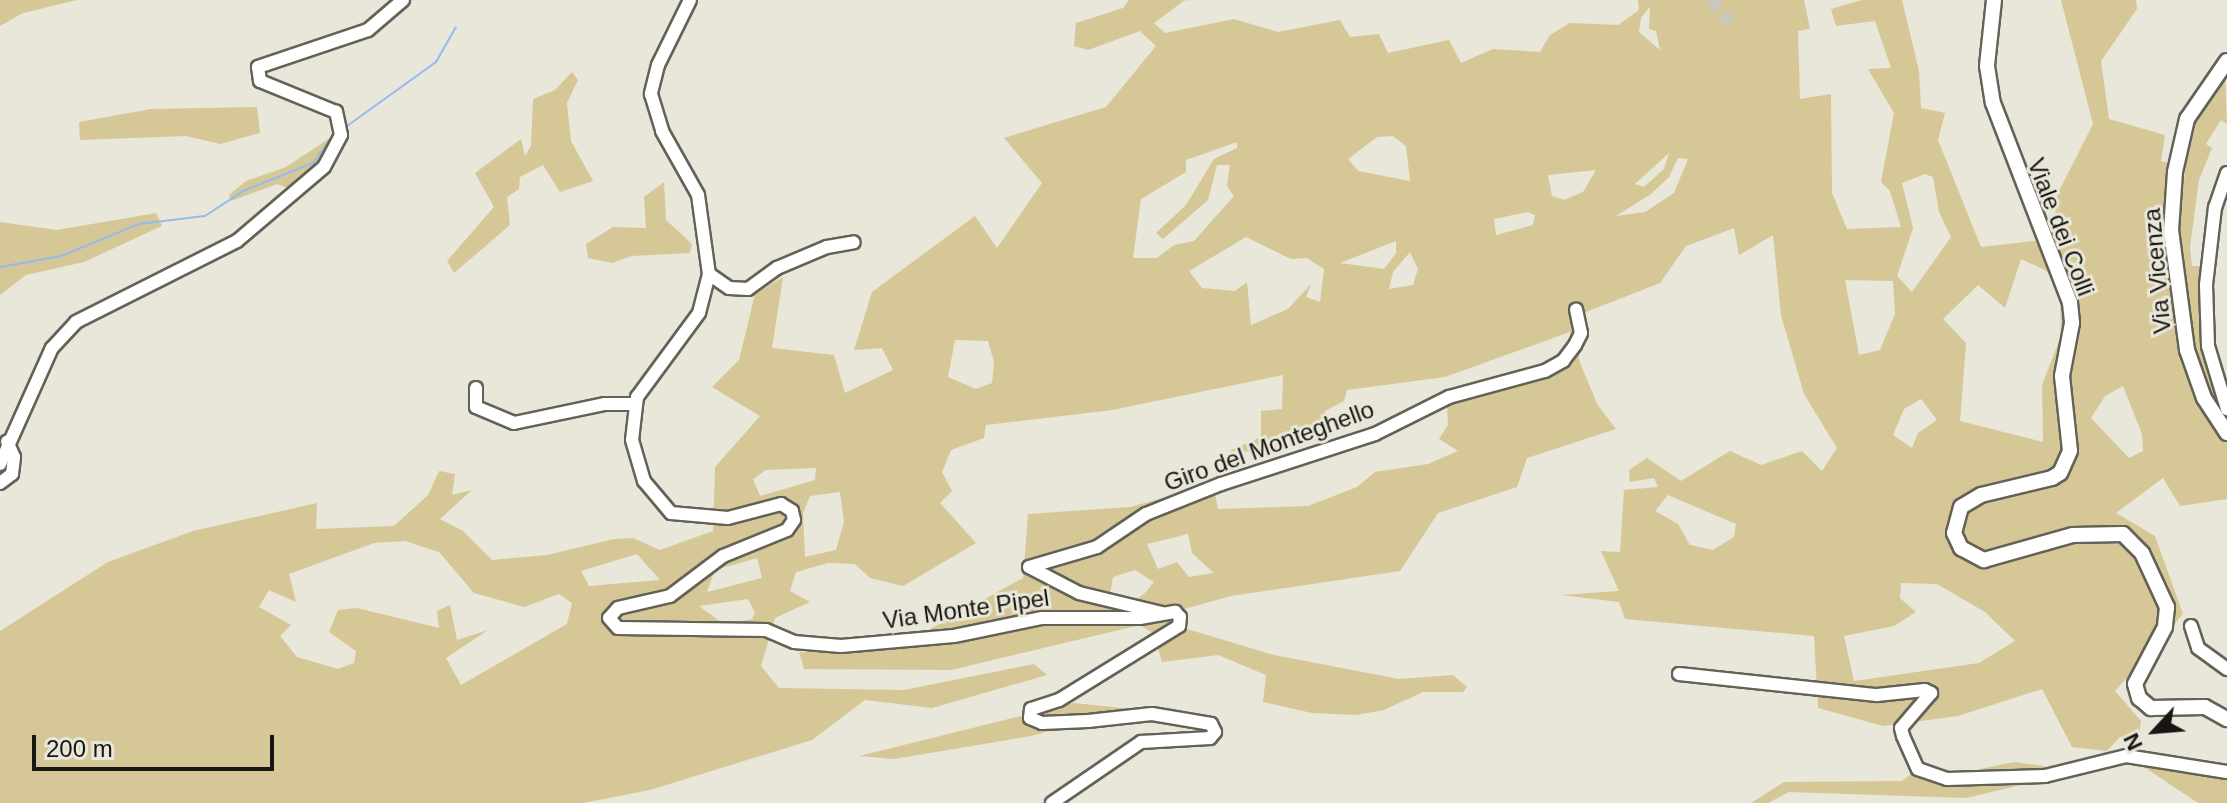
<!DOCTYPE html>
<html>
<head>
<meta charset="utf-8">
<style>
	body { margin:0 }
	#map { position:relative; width:2227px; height:803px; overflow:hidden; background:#e9e6da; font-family:Helvetica,sans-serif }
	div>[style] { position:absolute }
	.green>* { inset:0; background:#d5c796 }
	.stream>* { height:2px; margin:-1px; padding:0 1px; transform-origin:1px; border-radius:1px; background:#97b9f2 }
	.minor-tunnel>* { height:12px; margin-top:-6px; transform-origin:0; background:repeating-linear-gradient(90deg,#cac7bc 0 12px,transparent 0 18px) }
	.roads { filter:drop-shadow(2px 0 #646157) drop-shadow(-2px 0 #646157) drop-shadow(0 2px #646157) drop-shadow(0 -2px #646157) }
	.minor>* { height:12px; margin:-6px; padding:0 6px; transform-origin:6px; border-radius:6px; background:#fff }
	.major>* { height:14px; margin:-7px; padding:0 7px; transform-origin:7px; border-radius:7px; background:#fff }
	span { translate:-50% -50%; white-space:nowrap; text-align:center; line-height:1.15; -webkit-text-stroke:6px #e9e6da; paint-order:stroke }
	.street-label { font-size:24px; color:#171612 }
	.north { position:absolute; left:2115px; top:691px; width:80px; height:80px; -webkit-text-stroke:6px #e9e6da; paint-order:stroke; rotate:244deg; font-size:22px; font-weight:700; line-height:32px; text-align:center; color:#171612 }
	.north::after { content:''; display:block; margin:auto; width:28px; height:36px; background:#171612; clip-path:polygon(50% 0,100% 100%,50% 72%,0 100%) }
	.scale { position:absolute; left:32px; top:735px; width:242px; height:36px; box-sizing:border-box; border:4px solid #171612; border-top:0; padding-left:10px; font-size:24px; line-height:28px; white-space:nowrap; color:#171612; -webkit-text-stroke:6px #e9e6da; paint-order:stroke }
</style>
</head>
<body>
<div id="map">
	<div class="green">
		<div style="clip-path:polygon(0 0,77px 0,23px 13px,0 26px)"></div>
		<div style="clip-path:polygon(evenodd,1129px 0,1185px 0,1154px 23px,1165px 33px,1234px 19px,1278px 32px,1340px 20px,1350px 37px,1379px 34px,1388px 53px,1449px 40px,1461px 63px,1493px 49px,1540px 52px,1550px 35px,1570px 23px,1618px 25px,1639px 10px,1638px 0,1804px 0,1810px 29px,1798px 31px,1800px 99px,1831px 94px,1832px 193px,1847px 229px,1901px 227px,1890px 191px,1881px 182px,1894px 113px,1868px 69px,1891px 68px,1875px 21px,1836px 26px,1831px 9px,1862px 0,1902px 0,1919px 71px,1921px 108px,1945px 113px,1938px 140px,1981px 247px,2053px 239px,2057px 195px,2093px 124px,2061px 0,2136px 0,2137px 9px,2101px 61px,2109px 119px,2165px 135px,2161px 161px,2171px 164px,2167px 244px,2179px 342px,2227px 440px,2227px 499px,2180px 506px,2163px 478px,2116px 513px,2155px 536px,2183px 614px,2115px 691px,2141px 721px,2137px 747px,2120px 737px,2107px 751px,2072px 747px,2042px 689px,1958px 716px,1883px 726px,1818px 708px,1814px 636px,1625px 619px,1619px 602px,1561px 595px,1619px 591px,1601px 551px,1620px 552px,1624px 490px,1658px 487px,1654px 478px,1630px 482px,1629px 470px,1647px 458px,1681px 481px,1730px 451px,1761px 465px,1802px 451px,1822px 471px,1837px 448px,1804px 394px,1781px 315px,1773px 235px,1739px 255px,1734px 228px,1686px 246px,1660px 283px,1581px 314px,1579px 360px,1597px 404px,1616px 429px,1527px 458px,1517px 487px,1438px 513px,1400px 571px,1231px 596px,1184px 609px,1187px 629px,1274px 655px,1399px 679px,1453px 675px,1467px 687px,1463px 692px,1423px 692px,1384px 710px,1356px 715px,1312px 713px,1263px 702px,1266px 675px,1218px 655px,1162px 662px,1154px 634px,1140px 625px,951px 670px,804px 669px,799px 652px,892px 650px,1023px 578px,1028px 514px,1130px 507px,1213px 484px,1218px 509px,1308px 506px,1357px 487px,1375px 472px,1428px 464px,1458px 451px,1439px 439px,1448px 425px,1447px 406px,1571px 364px,1570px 332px,1445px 377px,1347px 390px,1344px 401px,1325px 411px,1323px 426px,1301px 442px,1259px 452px,1229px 451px,1261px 437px,1261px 411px,1282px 409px,1283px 375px,1112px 410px,986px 425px,984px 438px,951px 450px,942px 472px,952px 491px,940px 503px,976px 543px,903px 586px,870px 578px,855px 564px,828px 563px,796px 572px,790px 591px,810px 602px,775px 618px,761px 666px,779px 688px,904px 690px,1034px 664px,1047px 675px,932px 708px,865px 700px,812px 740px,650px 790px,583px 803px,0 803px,0 631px,108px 562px,193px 531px,317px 503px,316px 529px,394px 526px,428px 495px,439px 471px,455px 474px,452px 495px,472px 490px,440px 519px,463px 531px,492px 560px,547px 555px,614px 539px,633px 538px,660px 550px,713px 531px,715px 467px,760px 416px,712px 387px,739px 360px,755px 294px,783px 277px,772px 348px,834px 355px,845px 393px,893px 370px,882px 348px,854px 350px,872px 292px,975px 216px,997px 248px,1042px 183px,1004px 138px,1106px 107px,1156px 46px,1140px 31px,1088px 50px,1074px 46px,1076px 23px,1123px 8px,1129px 0,1650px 7px,1649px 29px,1656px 31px,1660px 50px,1639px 32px,1641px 18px,1650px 7px,1129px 0,1393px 136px,1406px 146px,1410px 181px,1358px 171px,1348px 159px,1377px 137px,1393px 136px,1129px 0,1237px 142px,1237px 148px,1214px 159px,1186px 205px,1156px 233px,1163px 239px,1208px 200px,1217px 165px,1230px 165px,1227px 186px,1234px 196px,1194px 241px,1174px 245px,1157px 258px,1133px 258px,1141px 199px,1186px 172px,1186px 160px,1237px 142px,1129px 0,1669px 153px,1664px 169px,1644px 187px,1635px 184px,1669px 153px,1129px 0,1678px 158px,1688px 159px,1674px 193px,1645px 212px,1616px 216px,1651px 194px,1669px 177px,1678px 158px,1129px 0,1596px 170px,1583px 192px,1564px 200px,1552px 196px,1548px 175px,1596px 170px,1129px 0,1925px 174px,1933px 177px,1939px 212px,1951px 237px,1912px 292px,1897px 276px,1913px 228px,1902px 183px,1925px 174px,1129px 0,1527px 212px,1535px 215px,1533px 225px,1496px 235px,1494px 219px,1527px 212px,1129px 0,1246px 237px,1291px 259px,1307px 258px,1324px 269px,1320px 302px,1306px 297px,1311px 284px,1288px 309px,1251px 325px,1247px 282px,1235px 291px,1202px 288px,1189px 271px,1246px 237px,1129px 0,1396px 241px,1396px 253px,1384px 269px,1340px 263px,1396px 241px,1129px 0,1410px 252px,1418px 269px,1413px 285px,1389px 289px,1393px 272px,1410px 252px,1129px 0,2021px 259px,2047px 271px,2060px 294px,2061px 336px,2042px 385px,2043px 442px,1960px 421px,1966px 343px,1943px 319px,1978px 285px,2005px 308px,2021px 259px,1129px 0,1845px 280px,1893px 281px,1895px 314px,1880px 350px,1859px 355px,1845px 280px,1129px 0,955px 340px,988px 341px,994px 362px,992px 383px,976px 389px,948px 377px,955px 340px,1129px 0,2123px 386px,2142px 434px,2143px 451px,2129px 458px,2091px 418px,2105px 396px,2123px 386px,1129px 0,1921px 399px,1937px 420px,1918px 433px,1912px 448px,1893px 435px,1904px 409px,1921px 399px,1129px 0,816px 468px,815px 480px,760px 496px,753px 479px,766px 470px,816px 468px,1129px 0,840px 492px,844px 522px,836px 550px,805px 557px,803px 513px,810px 496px,840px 492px,1129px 0,1668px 495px,1736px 524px,1734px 537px,1713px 550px,1690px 545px,1678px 524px,1655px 511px,1668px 495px,1129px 0,1188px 534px,1192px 553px,1214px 573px,1189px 577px,1177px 562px,1158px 569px,1147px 544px,1188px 534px,1129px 0,405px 541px,439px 552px,474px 593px,524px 607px,559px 594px,572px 603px,567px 624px,461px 685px,446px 658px,488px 630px,457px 640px,450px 605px,437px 611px,439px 628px,357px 608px,338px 610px,329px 632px,356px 651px,354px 663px,338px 669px,297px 657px,280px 636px,291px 625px,259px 607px,269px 590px,296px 602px,289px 574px,374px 543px,405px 541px,1129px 0,637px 554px,660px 580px,589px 586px,581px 571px,637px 554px,1129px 0,757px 558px,762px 578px,707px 592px,715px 570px,757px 558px,1129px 0,1135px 570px,1154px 582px,1146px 592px,1134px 602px,1110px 596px,1113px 577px,1135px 570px,1129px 0,1901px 583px,1937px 584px,1985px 612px,2015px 641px,1979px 663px,1854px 681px,1844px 636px,1894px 626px,1916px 612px,1900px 598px,1901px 583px,1129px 0,748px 599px,755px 613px,752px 619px,725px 625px,699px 606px,748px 599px)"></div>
		<div style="clip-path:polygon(572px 72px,578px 80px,567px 103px,571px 141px,593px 181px,560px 192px,543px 165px,520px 177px,519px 189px,507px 197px,510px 225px,454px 273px,447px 261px,494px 207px,475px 173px,521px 139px,525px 156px,531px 146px,533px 99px,555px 90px)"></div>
		<div style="clip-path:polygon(2225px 74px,2227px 124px,2221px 120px,2206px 144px,2212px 148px,2199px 180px,2190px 247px,2192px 266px,2205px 266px,2203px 303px,2227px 426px,2191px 350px,2177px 232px,2192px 121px)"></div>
		<div style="clip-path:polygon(257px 107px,260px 133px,220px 144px,186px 136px,80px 140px,79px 122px,151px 109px)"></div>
		<div style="clip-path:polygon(333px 136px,335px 142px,323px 163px,291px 189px,277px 184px,231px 201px,229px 195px,246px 181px,286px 167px)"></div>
		<div style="clip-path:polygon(664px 182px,666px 220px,692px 244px,690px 253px,632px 256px,612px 263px,588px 258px,586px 244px,613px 227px,646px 228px,644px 197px)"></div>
		<div style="clip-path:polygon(156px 213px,162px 226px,84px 262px,26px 275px,0 295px,0 222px,57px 230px)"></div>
		<div style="clip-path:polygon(1074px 703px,1132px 709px,1031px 736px,894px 759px,859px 756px)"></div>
		<div style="clip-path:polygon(2014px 762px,2044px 766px,2055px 777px,1966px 798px,1789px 792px,1768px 803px,1751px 803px,1784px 782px,1902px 781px,1911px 774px,1955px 785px,1980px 769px)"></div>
		<div style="clip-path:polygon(2138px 763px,2227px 774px,2227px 803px,2198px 803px)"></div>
	</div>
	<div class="stream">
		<div style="left:347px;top:126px;width:110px;rotate:-35.7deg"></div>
		<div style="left:436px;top:62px;width:40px;rotate:-60.3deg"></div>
		<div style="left:0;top:267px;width:62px;rotate:-10.2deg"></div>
		<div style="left:61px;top:256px;width:84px;rotate:-22.3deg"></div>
		<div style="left:139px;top:224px;width:66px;rotate:-6.9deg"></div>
		<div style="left:205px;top:216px;width:45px;rotate:-33.3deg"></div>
		<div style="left:243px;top:191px;width:75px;rotate:-21.8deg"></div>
		<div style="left:313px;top:163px;width:29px;rotate:-54deg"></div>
	</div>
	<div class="minor-tunnel">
		<div style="left:1711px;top:0;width:35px;rotate:49deg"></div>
	</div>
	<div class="roads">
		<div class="minor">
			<div style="left:690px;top:0;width:72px;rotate:116.2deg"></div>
			<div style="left:658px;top:65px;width:30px;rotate:104deg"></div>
			<div style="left:651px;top:94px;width:39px;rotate:73deg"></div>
			<div style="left:662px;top:131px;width:73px;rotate:60.6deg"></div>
			<div style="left:698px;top:195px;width:80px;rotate:82.1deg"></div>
			<div style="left:709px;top:274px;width:40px;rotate:104.4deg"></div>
			<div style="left:699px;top:313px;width:104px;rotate:126.4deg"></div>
			<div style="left:637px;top:397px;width:43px;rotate:96.6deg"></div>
			<div style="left:632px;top:440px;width:43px;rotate:73.7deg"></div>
			<div style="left:644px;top:481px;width:42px;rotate:49.8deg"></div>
			<div style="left:671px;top:513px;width:57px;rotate:5deg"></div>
			<div style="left:728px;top:518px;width:55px;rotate:-14.8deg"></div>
			<div style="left:781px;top:504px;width:13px;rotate:32deg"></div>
			<div style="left:792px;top:511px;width:9px;rotate:77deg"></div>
			<div style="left:794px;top:520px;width:12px;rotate:125deg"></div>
			<div style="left:787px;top:530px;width:69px;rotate:157.9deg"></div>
			<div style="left:723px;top:556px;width:66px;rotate:143deg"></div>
			<div style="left:670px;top:596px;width:53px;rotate:167deg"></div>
			<div style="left:618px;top:608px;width:13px;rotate:132deg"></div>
			<div style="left:609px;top:618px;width:13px;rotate:48deg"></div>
			<div style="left:618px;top:628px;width:148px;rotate:0.8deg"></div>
			<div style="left:766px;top:630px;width:30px;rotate:23deg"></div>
			<div style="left:794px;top:642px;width:47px;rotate:4.9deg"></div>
			<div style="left:841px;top:646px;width:113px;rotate:-5.1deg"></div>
			<div style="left:954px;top:636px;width:90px;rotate:-11.6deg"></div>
			<div style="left:1042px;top:618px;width:98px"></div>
			<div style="left:1140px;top:618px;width:36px;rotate:-10deg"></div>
			<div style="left:1175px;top:612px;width:7px;rotate:45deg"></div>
			<div style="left:1180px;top:617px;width:9px;rotate:96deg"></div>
			<div style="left:1179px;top:626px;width:141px;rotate:148.3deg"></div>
			<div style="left:1059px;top:700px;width:29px;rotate:162deg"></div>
			<div style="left:1031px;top:709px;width:9px;rotate:96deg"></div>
			<div style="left:1030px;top:718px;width:13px;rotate:23deg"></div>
			<div style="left:1042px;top:723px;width:46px;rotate:-2.5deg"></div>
			<div style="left:1088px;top:721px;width:64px;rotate:-6.2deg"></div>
			<div style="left:1152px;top:714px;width:60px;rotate:9.6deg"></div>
			<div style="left:1211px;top:724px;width:9px;rotate:63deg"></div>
			<div style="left:1215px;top:732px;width:8px;rotate:130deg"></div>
			<div style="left:1210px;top:738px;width:69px;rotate:176.7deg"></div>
			<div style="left:1141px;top:742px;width:108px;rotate:145.6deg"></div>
			<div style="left:2227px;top:173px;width:36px;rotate:109deg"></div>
			<div style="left:2215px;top:207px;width:79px;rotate:96.6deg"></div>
			<div style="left:2206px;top:285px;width:61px;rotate:88.1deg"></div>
			<div style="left:2208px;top:346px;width:66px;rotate:73.2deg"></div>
			<div style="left:709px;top:274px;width:24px;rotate:35deg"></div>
			<div style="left:729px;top:288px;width:19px;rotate:3deg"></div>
			<div style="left:748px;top:289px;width:36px;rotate:-36deg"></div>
			<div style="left:777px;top:268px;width:54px;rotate:-22.8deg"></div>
			<div style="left:827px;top:247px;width:27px;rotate:-10deg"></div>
			<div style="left:476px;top:388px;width:19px;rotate:90deg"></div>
			<div style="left:476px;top:407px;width:41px;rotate:22.8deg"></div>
			<div style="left:514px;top:423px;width:93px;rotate:-11.8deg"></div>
			<div style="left:605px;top:404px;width:30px"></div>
			<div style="left:0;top:464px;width:127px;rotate:-65.9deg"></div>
			<div style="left:52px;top:348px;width:35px;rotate:-47deg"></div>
			<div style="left:76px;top:322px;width:180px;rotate:-26.7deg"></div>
			<div style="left:237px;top:241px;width:114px;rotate:-40.4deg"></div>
			<div style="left:324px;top:167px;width:36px;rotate:-62deg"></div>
			<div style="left:341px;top:135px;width:24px;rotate:-102deg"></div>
			<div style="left:336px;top:112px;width:82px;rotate:-157.8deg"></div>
			<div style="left:260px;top:81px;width:14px;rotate:-98deg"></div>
			<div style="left:258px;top:67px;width:116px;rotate:-18.6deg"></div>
			<div style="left:368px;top:30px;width:46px;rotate:-40.6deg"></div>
			<div style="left:0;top:483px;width:15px;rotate:-37deg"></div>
			<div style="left:12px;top:474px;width:17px;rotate:-83deg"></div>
			<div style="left:14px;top:457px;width:17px;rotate:-114deg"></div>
			<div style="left:1162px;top:613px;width:85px;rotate:-166.5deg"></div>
			<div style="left:1079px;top:593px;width:56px;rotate:-152.5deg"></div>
			<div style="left:1029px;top:567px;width:71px;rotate:-16.4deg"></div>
			<div style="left:1097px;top:547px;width:59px;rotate:-34deg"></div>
			<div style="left:1146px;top:514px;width:81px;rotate:-21.8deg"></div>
			<div style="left:1221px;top:484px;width:162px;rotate:-18deg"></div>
			<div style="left:1375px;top:434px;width:83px;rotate:-26.6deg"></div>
			<div style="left:1449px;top:397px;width:99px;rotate:-15.2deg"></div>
			<div style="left:1545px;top:371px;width:21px;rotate:-29deg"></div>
			<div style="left:1563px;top:361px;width:20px;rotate:-53deg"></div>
			<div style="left:1575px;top:345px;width:13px;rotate:-63deg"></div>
			<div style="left:1581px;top:333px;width:24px;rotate:-102deg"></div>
			<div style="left:2191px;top:626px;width:23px;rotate:72deg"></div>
			<div style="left:2198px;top:648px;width:36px;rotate:36deg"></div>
			<div style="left:1679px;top:674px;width:199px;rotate:6.1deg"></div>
			<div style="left:1877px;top:695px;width:48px;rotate:-5.9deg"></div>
			<div style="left:1925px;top:690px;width:7px;rotate:27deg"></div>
			<div style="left:1931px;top:693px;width:46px;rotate:130.6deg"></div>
			<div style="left:1901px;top:728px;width:8px;rotate:76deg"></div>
			<div style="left:1903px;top:736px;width:36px;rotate:66deg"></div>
			<div style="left:1918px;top:769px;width:31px;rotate:19deg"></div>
			<div style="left:1947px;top:779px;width:98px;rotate:-1.8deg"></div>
			<div style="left:2045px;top:776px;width:83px;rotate:-13.9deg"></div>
			<div style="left:2126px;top:756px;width:102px;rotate:9deg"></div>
		</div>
		<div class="major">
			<div style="left:1994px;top:0;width:66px;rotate:96.1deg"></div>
			<div style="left:1987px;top:66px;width:37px;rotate:81deg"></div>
			<div style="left:1993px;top:103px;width:214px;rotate:68.9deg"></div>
			<div style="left:2070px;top:303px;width:20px;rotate:84deg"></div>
			<div style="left:2072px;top:323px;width:54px;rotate:100.7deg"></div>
			<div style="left:2062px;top:376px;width:75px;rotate:83.9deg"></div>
			<div style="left:2070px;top:451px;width:24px;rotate:114deg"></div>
			<div style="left:2060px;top:473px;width:9px;rotate:148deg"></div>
			<div style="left:2052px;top:478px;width:73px;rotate:166.5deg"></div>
			<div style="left:1981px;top:495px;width:23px;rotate:149deg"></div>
			<div style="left:1961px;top:507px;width:27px;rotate:105deg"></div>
			<div style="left:1954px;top:533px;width:17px;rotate:65deg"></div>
			<div style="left:1961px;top:548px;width:26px;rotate:28deg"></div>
			<div style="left:1984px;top:560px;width:92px;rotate:-15.7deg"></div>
			<div style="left:2073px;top:535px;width:50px;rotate:-1.1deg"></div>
			<div style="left:2123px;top:534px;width:27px;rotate:45deg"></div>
			<div style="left:2142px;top:553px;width:60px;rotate:65.2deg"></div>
			<div style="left:2167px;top:607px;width:20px;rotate:96deg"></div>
			<div style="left:2165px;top:627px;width:64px;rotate:117.8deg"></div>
			<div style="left:2135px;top:684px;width:15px;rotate:74deg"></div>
			<div style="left:2139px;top:698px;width:16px;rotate:40deg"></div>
			<div style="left:2151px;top:708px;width:54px;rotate:-1.1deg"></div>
			<div style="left:2205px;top:707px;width:25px;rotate:29deg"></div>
			<div style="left:2227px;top:61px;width:70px;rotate:124.6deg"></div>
			<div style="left:2187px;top:119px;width:54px;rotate:102.8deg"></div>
			<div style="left:2175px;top:172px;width:58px;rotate:93.9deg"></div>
			<div style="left:2171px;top:230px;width:121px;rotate:82.4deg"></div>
			<div style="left:2187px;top:350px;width:51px;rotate:70.5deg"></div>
			<div style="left:2204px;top:398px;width:42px;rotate:56.7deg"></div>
		</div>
	</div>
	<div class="street-label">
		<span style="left:2061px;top:227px;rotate:69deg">Viale dei Colli</span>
		<span style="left:2157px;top:271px;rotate:-95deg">Via Vicenza</span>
		<span style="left:1269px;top:446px;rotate:-20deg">Giro del Monteghello</span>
		<span style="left:966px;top:609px;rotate:-8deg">Via Monte Pipel</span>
	</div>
	<div class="north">N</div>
	<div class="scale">200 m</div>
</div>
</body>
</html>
